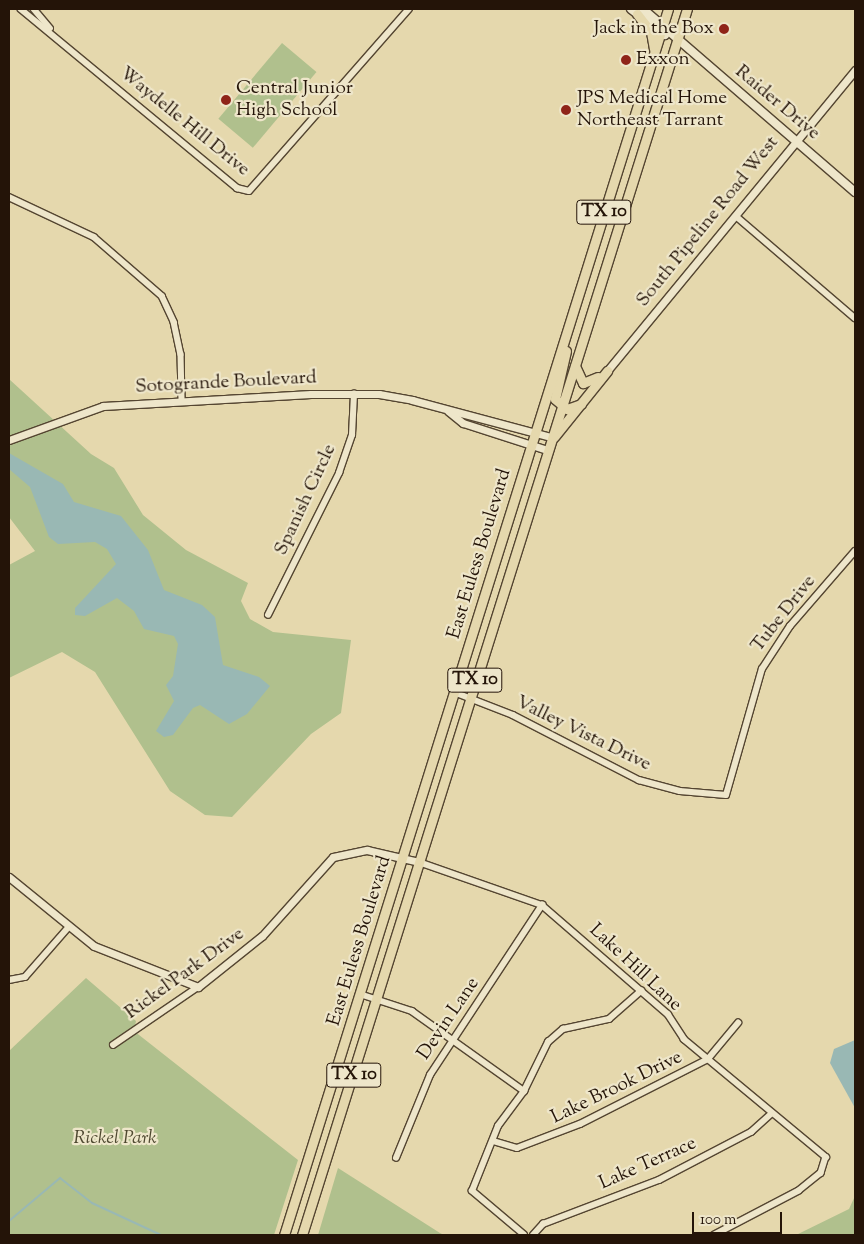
<!DOCTYPE html>
<html>
<head>
<meta charset="utf-8">
<style>
	body { margin:0 }
	#map { position:relative; width:864px; height:1244px; overflow:hidden; background:#e5d8ad; font-family:"Sorts Mill Goudy",serif }
	div>[style] { position:absolute }
	.green>* { inset:0; background:#b0c08d; transform-origin:0 0 }
	.water>* { inset:0; background:#99b8b4 }
	.stream>* { height:2px; margin:-1px; padding:0 1px; transform-origin:1px; border-radius:1px; background:#99b8b4 }
	.roads { filter:drop-shadow(1px 0 #544531) drop-shadow(-1px 0 #544531) drop-shadow(0 1px #544531) drop-shadow(0 -1px #544531) }
	.minor>* { height:5.5px; margin:-2.75px; padding:0 2.75px; transform-origin:2.75px; border-radius:2.75px; background:#eee6ca }
	.tertiary>* { height:7px; margin:-3.5px; padding:0 3.5px; transform-origin:3.5px; border-radius:3.5px; background:#eee6ca }
	.secondary>* { height:8px; margin:-4px; padding:0 4px; transform-origin:4px; border-radius:4px; background:#eee6ca }
	.primary>* { height:9px; margin:-4.5px; padding:0 4.5px; transform-origin:4.5px; border-radius:4.5px; background:#e5d8ad }
	.dots>* { width:14px; height:14px; translate:-50% -50%; box-sizing:border-box; border:2px solid #eee6ca; border-radius:50% }
	span { translate:-50% -50%; white-space:nowrap; text-align:center; line-height:1.15; -webkit-text-stroke:4.5px #eee6ca; paint-order:stroke }
	.shield-label span { padding:1px 4px; background:#eee6ca; border:1px solid; border-radius:4px; -webkit-text-stroke-width:0 }
	.shield-label { font-size:18px; color:#241408; font-weight:700 }
	.poi-label { font-size:19px; color:#241408 }
	.right { translate:-100% -50%; text-align:right }
	.left { translate:0 -50%; text-align:left }
	.street-label { font-size:19px; color:#241408 }
	.park-label { font-size:19px; color:#4e4830; font-style:italic }
	.frame { position:absolute; inset:0; border:10px solid #241408; pointer-events:none }
	.scale { position:absolute; left:692px; top:1212px; width:90px; height:22px; box-sizing:border-box; border:2px solid #241408; border-top:0; padding-left:6px; font-size:15px; line-height:18px; white-space:nowrap; color:#241408; -webkit-text-stroke:4px #eee6ca; paint-order:stroke }
</style>
</head>
<body>
<div id="map">
	<div class="green">
		<div style="left:282px;top:43px;width:45px;height:99px;rotate:40deg"></div>
		<div style="clip-path:polygon(9px 379px,91px 454px,114px 468px,143px 515px,186px 550px,248px 583px,241px 601px,250px 619px,273px 632px,351px 640px,341px 713px,311px 734px,232px 817px,205px 815px,170px 791px,95px 672px,62px 652px,9px 678px,9px 565px,35px 551px,9px 517px)"></div>
		<div style="clip-path:polygon(86px 978px,136px 1021px,134px 1031px,298px 1160px,274px 1235px,9px 1235px,9px 1051px)"></div>
		<div style="clip-path:polygon(338px 1168px,440px 1233px,444px 1235px,318px 1235px)"></div>
		<div style="clip-path:polygon(855px 1196px,855px 1235px,796px 1235px,849px 1209px)"></div>
	</div>
	<div class="water">
		<div style="clip-path:polygon(9px 453px,63px 484px,74px 502px,121px 516px,148px 550px,164px 590px,202px 605px,215px 617px,223px 665px,259px 677px,270px 686px,247px 714px,229px 724px,200px 705px,193px 708px,173px 735px,164px 737px,156px 731px,174px 701px,166px 685px,173px 676px,178px 644px,174px 636px,144px 629px,134px 611px,117px 598px,85px 616px,75px 615px,75px 608px,116px 564px,107px 549px,95px 542px,58px 544px,49px 537px,30px 487px,9px 469px)"></div>
		<div style="clip-path:polygon(855px 1040px,855px 1108px,830px 1063px,834px 1049px)"></div>
	</div>
	<div class="stream">
		<div style="left:9px;top:1221px;width:67px;rotate:-40.1deg"></div>
		<div style="left:60px;top:1178px;width:41px;rotate:38deg"></div>
		<div style="left:92px;top:1203px;width:76px;rotate:24.9deg"></div>
	</div>
	<div class="roads">
		<div class="minor">
			<div style="left:21px;top:9px;width:281px;rotate:39.6deg"></div>
			<div style="left:237px;top:188px;width:12px;rotate:14deg"></div>
			<div style="left:249px;top:191px;width:242px;rotate:-48.7deg"></div>
			<div style="left:34px;top:9px;width:25px;rotate:50deg"></div>
			<div style="left:9px;top:197px;width:94px;rotate:25.2deg"></div>
			<div style="left:94px;top:237px;width:90px;rotate:40.9deg"></div>
			<div style="left:162px;top:296px;width:29px;rotate:65deg"></div>
			<div style="left:174px;top:322px;width:33px;rotate:78deg"></div>
			<div style="left:181px;top:354px;width:45px;rotate:88.7deg"></div>
			<div style="left:736px;top:216px;width:157px;rotate:40.6deg"></div>
			<div style="left:268px;top:615px;width:159px;rotate:-63.4deg"></div>
			<div style="left:339px;top:473px;width:40px;rotate:-71.1deg"></div>
			<div style="left:352px;top:435px;width:41px;rotate:-87.2deg"></div>
			<div style="left:454px;top:692px;width:63px;rotate:21.3deg"></div>
			<div style="left:513px;top:715px;width:142px;rotate:27.3deg"></div>
			<div style="left:639px;top:780px;width:42px;rotate:15deg"></div>
			<div style="left:680px;top:791px;width:46px;rotate:5deg"></div>
			<div style="left:726px;top:795px;width:131px;rotate:-74.1deg"></div>
			<div style="left:762px;top:669px;width:51px;rotate:-56.9deg"></div>
			<div style="left:790px;top:626px;width:99px;rotate:-49.1deg"></div>
			<div style="left:419px;top:862px;width:130px;rotate:19.3deg"></div>
			<div style="left:542px;top:905px;width:167px;rotate:40.9deg"></div>
			<div style="left:668px;top:1014px;width:30px;rotate:57deg"></div>
			<div style="left:684px;top:1039px;width:185px;rotate:39.7deg"></div>
			<div style="left:826px;top:1157px;width:17px;rotate:107deg"></div>
			<div style="left:821px;top:1173px;width:28px;rotate:141deg"></div>
			<div style="left:799px;top:1191px;width:95px;rotate:152.4deg"></div>
			<div style="left:9px;top:980px;width:16px;rotate:-11deg"></div>
			<div style="left:25px;top:977px;width:64px;rotate:-48.8deg"></div>
			<div style="left:360px;top:994px;width:55px;rotate:18.1deg"></div>
			<div style="left:412px;top:1011px;width:138px;rotate:35.5deg"></div>
			<div style="left:113px;top:1045px;width:103px;rotate:-34.3deg"></div>
			<div style="left:493px;top:1141px;width:25px;rotate:16deg"></div>
			<div style="left:517px;top:1148px;width:67px;rotate:-20.9deg"></div>
			<div style="left:580px;top:1124px;width:144px;rotate:-26.9deg"></div>
			<div style="left:708px;top:1059px;width:47px;rotate:-50.2deg"></div>
			<div style="left:396px;top:1158px;width:90px;rotate:-67.7deg"></div>
			<div style="left:430px;top:1075px;width:204px;rotate:-56.6deg"></div>
			<div style="left:524px;top:1235px;width:68px;rotate:-139.8deg"></div>
			<div style="left:472px;top:1191px;width:70px;rotate:-68.2deg"></div>
			<div style="left:498px;top:1126px;width:44px;rotate:-53.4deg"></div>
			<div style="left:524px;top:1091px;width:55px;rotate:-63.9deg"></div>
			<div style="left:548px;top:1042px;width:20px;rotate:-41deg"></div>
			<div style="left:563px;top:1029px;width:47px;rotate:-12.3deg"></div>
			<div style="left:609px;top:1019px;width:43px;rotate:-41.2deg"></div>
			<div style="left:533px;top:1235px;width:15px;rotate:-48deg"></div>
			<div style="left:543px;top:1224px;width:124px;rotate:-20.8deg"></div>
			<div style="left:659px;top:1180px;width:104px;rotate:-27.6deg"></div>
			<div style="left:751px;top:1132px;width:28px;rotate:-42deg"></div>
		</div>
		<div class="tertiary">
			<div style="left:607px;top:371px;width:390px;rotate:-50.5deg"></div>
			<div style="left:448px;top:411px;width:19px;rotate:39deg"></div>
			<div style="left:463px;top:423px;width:88px;rotate:17.8deg"></div>
			<div style="left:9px;top:440px;width:100px;rotate:-19.9deg"></div>
			<div style="left:103px;top:406px;width:208px;rotate:-3.3deg"></div>
			<div style="left:311px;top:394px;width:68px"></div>
			<div style="left:379px;top:394px;width:34px;rotate:10deg"></div>
			<div style="left:412px;top:400px;width:144px;rotate:14.9deg"></div>
			<div style="left:9px;top:877px;width:109px;rotate:39.1deg"></div>
			<div style="left:94px;top:946px;width:112px;rotate:21.5deg"></div>
			<div style="left:198px;top:987px;width:82px;rotate:-38.6deg"></div>
			<div style="left:262px;top:936px;width:106px;rotate:-48.1deg"></div>
			<div style="left:333px;top:857px;width:35px;rotate:-12deg"></div>
			<div style="left:367px;top:850px;width:53px;rotate:13deg"></div>
		</div>
		<div class="secondary">
			<div style="left:631px;top:9px;width:43px;rotate:37.4deg"></div>
			<div style="left:643px;top:9px;width:280px;rotate:40.8deg"></div>
		</div>
		<div class="primary">
			<div style="left:637px;top:14px;width:23px;rotate:52deg"></div>
			<div style="left:651px;top:32px;width:17px;rotate:80deg"></div>
			<div style="left:566px;top:351px;width:49px;rotate:102.9deg"></div>
			<div style="left:555px;top:399px;width:16px;rotate:40deg"></div>
			<div style="left:567px;top:409px;width:15px;rotate:-20deg"></div>
			<div style="left:575px;top:366px;width:19px;rotate:65deg"></div>
			<div style="left:583px;top:383px;width:16px;rotate:-22deg"></div>
			<div style="left:554px;top:437px;width:85px;rotate:-51.2deg"></div>
			<div style="left:284px;top:1235px;width:1285px;rotate:-72.61deg"></div>
			<div style="left:302px;top:1235px;width:1285px;rotate:-72.57deg"></div>
		</div>
	</div>
	<div class="dots">
		<div style="left:724px;top:29px;background:#8f2418"></div>
		<div style="left:626px;top:60px;background:#8f2418"></div>
		<div style="left:226px;top:100px;background:#8f2418"></div>
		<div style="left:566px;top:110px;background:#8f2418"></div>
	</div>
	<div class="shield-label">
		<span style="left:604px;top:212px">TX 10</span>
		<span style="left:475px;top:680px">TX 10</span>
		<span style="left:354px;top:1075px">TX 10</span>
	</div>
	<div class="poi-label">
		<span class="right" style="left:714px;top:29px">Jack in the Box</span>
		<span class="left" style="left:636px;top:60px">Exxon</span>
		<span class="left" style="left:236px;top:100px">Central Junior<br>High School</span>
		<span class="left" style="left:577px;top:110px">JPS Medical Home<br>Northeast Tarrant</span>
	</div>
	<div class="street-label">
		<span style="left:777px;top:103px;rotate:40deg">Raider Drive</span>
		<span style="left:184px;top:122px;rotate:39deg">Waydelle Hill Drive</span>
		<span style="left:708px;top:222px;rotate:-51deg">South Pipeline Road West</span>
		<span style="left:226px;top:383px;rotate:-3deg">Sotogrande Boulevard</span>
		<span style="left:306px;top:500px;rotate:-65deg">Spanish Circle</span>
		<span style="left:480px;top:554px;rotate:-73deg">East Euless Boulevard</span>
		<span style="left:784px;top:614px;rotate:-52deg">Tube Drive</span>
		<span style="left:583px;top:734px;rotate:26deg">Valley Vista Drive</span>
		<span style="left:360px;top:941px;rotate:-73deg">East Euless Boulevard</span>
		<span style="left:635px;top:968px;rotate:43deg">Lake Hill Lane</span>
		<span style="left:185px;top:974px;rotate:-36deg">Rickel Park Drive</span>
		<span style="left:449px;top:1019px;rotate:-56deg">Devin Lane</span>
		<span style="left:617px;top:1088px;rotate:-26deg">Lake Brook Drive</span>
		<span style="left:648px;top:1164px;rotate:-24deg">Lake Terrace</span>
	</div>
	<div class="park-label">
		<span style="left:115px;top:1139px">Rickel Park</span>
	</div>
	<div class="frame"></div>
	<div class="scale">100 m</div>
</div>
</body>
</html>
